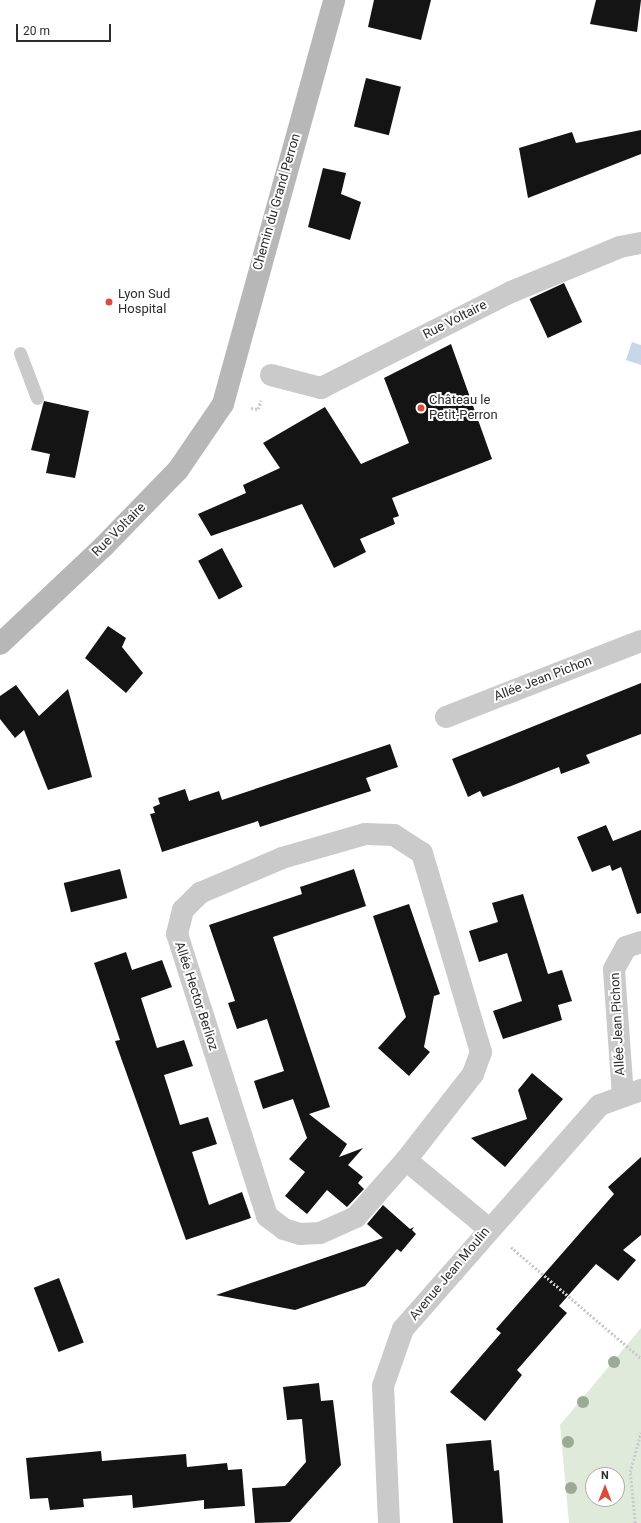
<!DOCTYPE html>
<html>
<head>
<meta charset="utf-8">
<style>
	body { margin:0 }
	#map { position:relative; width:641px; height:1523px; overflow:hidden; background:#fff; font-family:Roboto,sans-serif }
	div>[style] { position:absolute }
	.green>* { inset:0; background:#e0eadb }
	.water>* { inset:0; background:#c9d6e8 }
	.building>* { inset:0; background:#141414; transform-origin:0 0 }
	.path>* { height:2.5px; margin-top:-1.25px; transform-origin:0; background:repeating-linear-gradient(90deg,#cacaca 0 2px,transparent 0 4px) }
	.lane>* { height:13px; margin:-6.5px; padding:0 6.5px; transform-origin:6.5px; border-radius:6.5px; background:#cacaca }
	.street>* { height:22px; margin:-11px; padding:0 11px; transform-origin:11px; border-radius:11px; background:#cacaca }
	.secondary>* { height:22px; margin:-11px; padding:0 11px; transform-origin:11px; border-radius:11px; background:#b7b7b7 }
	.trees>* { width:12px; height:12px; margin:-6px; border-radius:50%; background:#9baa95 }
	.dots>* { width:11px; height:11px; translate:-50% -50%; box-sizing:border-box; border:2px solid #fff; border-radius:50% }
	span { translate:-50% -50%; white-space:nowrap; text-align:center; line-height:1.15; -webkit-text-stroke:4px #fff; paint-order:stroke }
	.street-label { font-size:13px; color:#2d2d2d }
	.poi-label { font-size:13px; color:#2d2d2d }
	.left { translate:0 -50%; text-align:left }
	.north { position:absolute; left:585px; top:1467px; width:40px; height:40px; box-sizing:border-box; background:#fff; border:1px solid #ababab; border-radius:50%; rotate:0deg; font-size:11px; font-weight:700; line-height:16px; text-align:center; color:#2d2d2d }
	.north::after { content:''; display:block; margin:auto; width:14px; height:18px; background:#d84d3b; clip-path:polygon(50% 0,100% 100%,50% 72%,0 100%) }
	.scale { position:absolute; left:16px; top:24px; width:95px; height:18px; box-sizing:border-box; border:2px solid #2d2d2d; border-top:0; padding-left:5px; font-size:12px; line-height:14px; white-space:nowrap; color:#2d2d2d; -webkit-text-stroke:3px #fff; paint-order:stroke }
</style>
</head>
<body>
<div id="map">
	<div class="green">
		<div style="clip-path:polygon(evenodd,641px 1328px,641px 1523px,569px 1523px,560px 1425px,641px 1328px,593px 1475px,617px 1475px,617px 1499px,593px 1499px,593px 1475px)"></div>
	</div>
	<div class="water">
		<div style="clip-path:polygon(632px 342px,641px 345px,641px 365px,626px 360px)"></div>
	</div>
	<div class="building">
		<div style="clip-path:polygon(374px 0,431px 0,421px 40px,368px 27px)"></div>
		<div style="clip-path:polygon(596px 0,641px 0,637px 32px,590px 24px)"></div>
		<div style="left:366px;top:78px;width:36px;height:50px;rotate:14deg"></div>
		<div style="clip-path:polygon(641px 130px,641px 154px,528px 198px,519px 148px,572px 132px,576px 143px)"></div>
		<div style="clip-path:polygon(323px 168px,346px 173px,341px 194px,361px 202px,350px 240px,308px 227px)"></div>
		<div style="left:564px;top:283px;width:43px;height:38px;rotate:65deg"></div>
		<div style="clip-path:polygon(451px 344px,492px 459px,392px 498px,399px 516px,393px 518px,395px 524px,360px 539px,366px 552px,334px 568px,302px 504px,211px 536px,198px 514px,246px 493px,243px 485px,280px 468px,263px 443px,325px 407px,361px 464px,409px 443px,384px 378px)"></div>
		<div style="clip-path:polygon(44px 401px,89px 411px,75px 478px,46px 473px,50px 454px,31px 450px)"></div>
		<div style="left:222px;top:548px;width:44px;height:27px;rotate:62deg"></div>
		<div style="clip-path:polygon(108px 626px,126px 638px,122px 647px,143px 673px,126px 693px,85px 658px)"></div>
		<div style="clip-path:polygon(641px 683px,641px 734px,586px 755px,590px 763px,561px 774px,559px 767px,483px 797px,480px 791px,468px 797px,452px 759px)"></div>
		<div style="clip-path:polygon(16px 685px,39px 716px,68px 689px,92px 777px,48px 790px,24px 730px,15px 738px,0 719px,0 696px)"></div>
		<div style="clip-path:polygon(390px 744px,398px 767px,366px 778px,371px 791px,260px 827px,258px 821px,162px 852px,150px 814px,155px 813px,153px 807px,160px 804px,158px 798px,185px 789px,189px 801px,219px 791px,222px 800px)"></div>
		<div style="clip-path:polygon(606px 825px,613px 841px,641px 830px,641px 913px,637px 914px,621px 867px,612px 871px,610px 865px,592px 872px,577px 837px)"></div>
		<div style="left:120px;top:869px;width:30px;height:58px;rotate:76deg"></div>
		<div style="clip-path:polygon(354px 869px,366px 906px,273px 937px,330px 1107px,309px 1114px,347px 1144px,339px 1157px,363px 1148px,348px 1165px,363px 1177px,358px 1183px,364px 1189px,347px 1207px,327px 1190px,307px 1214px,285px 1196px,305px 1172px,289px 1159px,307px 1138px,293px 1099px,263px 1109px,254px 1081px,284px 1071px,267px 1019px,237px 1029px,228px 1003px,235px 1001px,209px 925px,302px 894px,300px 887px)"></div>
		<div style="clip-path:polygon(523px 894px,548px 974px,562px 970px,572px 1001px,558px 1005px,562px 1020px,503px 1039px,493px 1011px,522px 1001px,507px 953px,479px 962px,469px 931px,498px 922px,492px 903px)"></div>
		<div style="clip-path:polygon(409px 904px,440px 994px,434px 996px,424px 1047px,430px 1052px,409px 1076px,378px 1048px,406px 1017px,373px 916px)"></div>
		<div style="clip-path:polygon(126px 952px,132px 970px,162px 960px,172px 987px,141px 998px,157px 1048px,184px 1040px,193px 1066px,164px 1075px,180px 1125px,208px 1117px,217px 1144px,192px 1152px,209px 1205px,242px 1192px,251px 1218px,186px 1240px,115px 1041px,120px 1040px,94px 963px)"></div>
		<div style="clip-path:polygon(532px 1073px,563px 1099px,505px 1167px,471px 1138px,527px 1119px,518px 1090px)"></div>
		<div style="clip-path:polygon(641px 1157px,641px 1235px,623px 1250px,636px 1260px,618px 1281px,596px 1264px,559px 1306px,567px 1313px,517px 1370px,522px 1375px,485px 1421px,450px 1392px,501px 1333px,496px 1329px,614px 1194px,608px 1187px)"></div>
		<div style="clip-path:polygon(383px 1205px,410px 1229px,414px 1227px,412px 1230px,416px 1234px,401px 1252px,397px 1249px,365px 1286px,295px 1310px,216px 1295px,383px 1238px,367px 1224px)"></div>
		<div style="left:59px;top:1278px;width:69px;height:27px;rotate:69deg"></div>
		<div style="clip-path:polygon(319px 1383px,321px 1401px,333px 1400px,341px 1465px,290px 1522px,255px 1523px,252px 1488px,285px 1486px,306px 1462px,302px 1419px,287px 1420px,283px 1387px)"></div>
		<div style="clip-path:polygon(491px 1440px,494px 1471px,499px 1470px,503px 1523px,453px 1523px,446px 1444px)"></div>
		<div style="clip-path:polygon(101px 1451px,102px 1461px,186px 1454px,187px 1467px,227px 1463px,228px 1470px,242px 1469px,245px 1506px,204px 1509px,204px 1500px,133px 1508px,132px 1495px,83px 1499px,84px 1507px,50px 1510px,48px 1498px,30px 1499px,26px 1458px)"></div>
	</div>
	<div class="path">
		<div style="left:251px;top:408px;width:7px;rotate:8deg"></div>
		<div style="left:258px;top:409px;width:9px;rotate:-72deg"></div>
		<div style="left:511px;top:1247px;width:171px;rotate:40.5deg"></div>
		<div style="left:635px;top:1523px;width:51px;rotate:-95.6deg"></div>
		<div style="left:630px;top:1472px;width:41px;rotate:-74.6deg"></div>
	</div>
	<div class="lane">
		<div style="left:20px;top:353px;width:48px;rotate:69.3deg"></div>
	</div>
	<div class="street">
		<div style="left:271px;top:375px;width:52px;rotate:14.6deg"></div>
		<div style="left:321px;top:388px;width:213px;rotate:-26.8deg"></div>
		<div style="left:511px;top:292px;width:118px;rotate:-22.4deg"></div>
		<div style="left:620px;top:247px;width:21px;rotate:-11deg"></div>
		<div style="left:446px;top:717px;width:209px;rotate:-21.3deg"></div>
		<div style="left:623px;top:1096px;width:127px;rotate:-94.1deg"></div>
		<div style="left:614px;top:969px;width:25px;rotate:-61deg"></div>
		<div style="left:626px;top:947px;width:16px;rotate:-18deg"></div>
		<div style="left:406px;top:1160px;width:76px;rotate:131.3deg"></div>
		<div style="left:356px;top:1217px;width:39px;rotate:156deg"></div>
		<div style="left:320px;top:1233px;width:20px;rotate:177deg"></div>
		<div style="left:300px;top:1234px;width:17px;rotate:-163deg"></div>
		<div style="left:284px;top:1229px;width:21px;rotate:-143deg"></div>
		<div style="left:267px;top:1216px;width:296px;rotate:-107.7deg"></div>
		<div style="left:177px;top:934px;width:25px;rotate:-76deg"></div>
		<div style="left:183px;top:910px;width:24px;rotate:-45deg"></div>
		<div style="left:200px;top:893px;width:89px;rotate:-23.1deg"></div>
		<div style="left:282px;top:858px;width:86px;rotate:-16.1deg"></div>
		<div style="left:365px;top:834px;width:29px;rotate:2deg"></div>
		<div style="left:394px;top:835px;width:33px;rotate:33deg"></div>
		<div style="left:422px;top:853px;width:208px;rotate:73.5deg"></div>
		<div style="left:481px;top:1052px;width:23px;rotate:110deg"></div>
		<div style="left:473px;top:1074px;width:109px;rotate:127.9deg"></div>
		<div style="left:406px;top:1160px;width:107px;rotate:39.7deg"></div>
		<div style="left:389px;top:1523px;width:137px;rotate:-92.5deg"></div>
		<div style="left:383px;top:1386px;width:60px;rotate:-70.7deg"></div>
		<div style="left:403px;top:1329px;width:298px;rotate:-48.7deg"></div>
		<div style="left:600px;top:1105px;width:44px;rotate:-20.1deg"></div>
	</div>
	<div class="secondary">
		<div style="left:0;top:644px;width:143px;rotate:-43.3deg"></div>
		<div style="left:104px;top:546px;width:106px;rotate:-45.8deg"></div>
		<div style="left:178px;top:470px;width:80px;rotate:-55.7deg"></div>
		<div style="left:223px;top:404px;width:419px;rotate:-74.6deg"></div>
	</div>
	<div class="trees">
		<div style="left:614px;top:1362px"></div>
		<div style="left:583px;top:1402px"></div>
		<div style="left:568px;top:1442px"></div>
		<div style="left:571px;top:1488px"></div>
	</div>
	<div class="dots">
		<div style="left:109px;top:302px;background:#d84d3b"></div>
		<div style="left:421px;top:408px;background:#d84d3b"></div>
	</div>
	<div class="street-label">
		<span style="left:277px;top:202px;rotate:-74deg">Chemin du Grand Perron</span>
		<span style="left:455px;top:320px;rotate:-27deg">Rue Voltaire</span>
		<span style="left:119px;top:530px;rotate:-45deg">Rue Voltaire</span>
		<span style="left:543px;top:679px;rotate:-21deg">Allée Jean Pichon</span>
		<span style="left:196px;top:996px;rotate:72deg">Allée Hector Berlioz</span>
		<span style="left:618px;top:1024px;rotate:-93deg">Allée Jean Pichon</span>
		<span style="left:450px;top:1274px;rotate:-50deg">Avenue Jean Moulin</span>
	</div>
	<div class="poi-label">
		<span class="left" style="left:118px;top:302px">Lyon Sud<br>Hospital</span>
		<span class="left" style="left:429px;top:408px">Château le<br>Petit-Perron</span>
	</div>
	<div class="north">N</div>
	<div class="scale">20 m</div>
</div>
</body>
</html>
